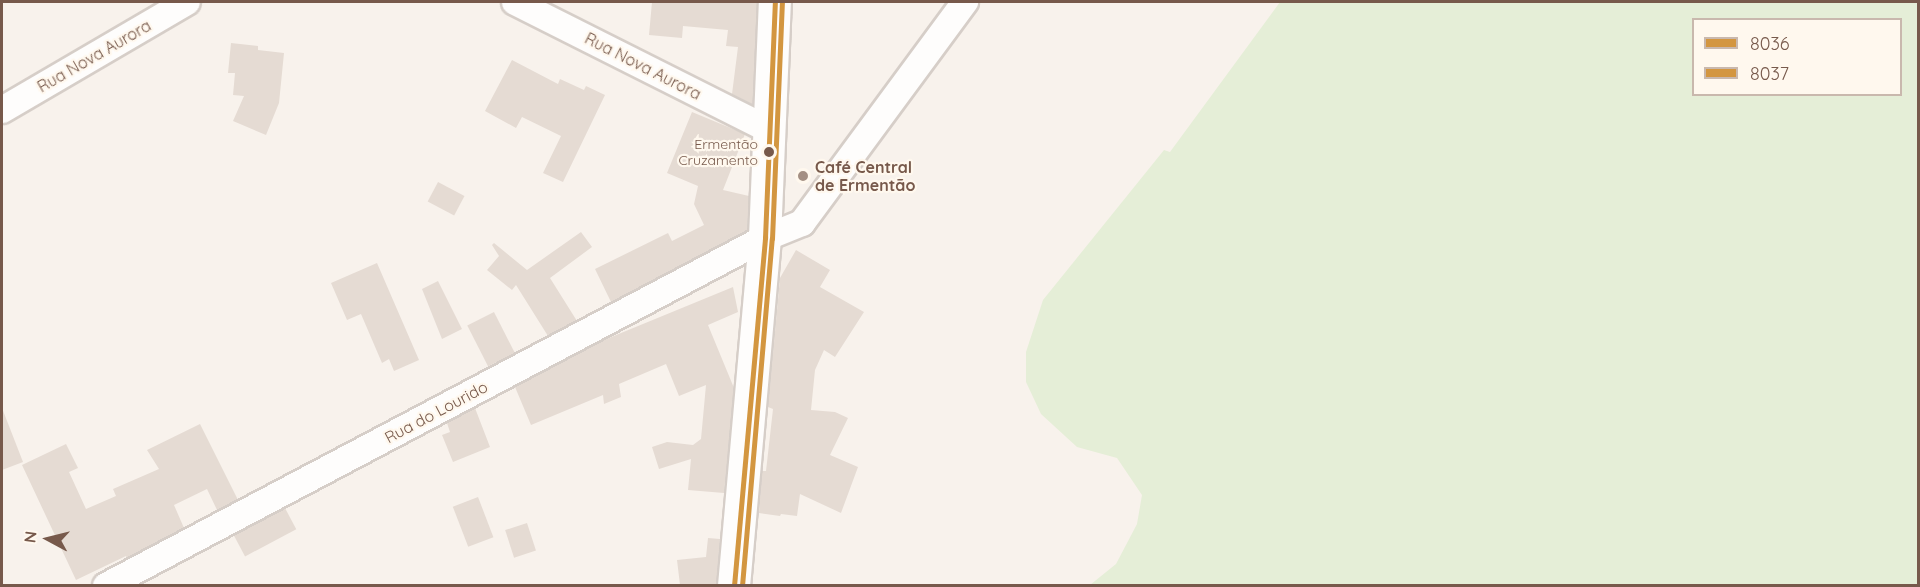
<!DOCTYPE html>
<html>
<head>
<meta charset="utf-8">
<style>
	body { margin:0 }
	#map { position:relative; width:1920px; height:587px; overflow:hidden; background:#f8f2ec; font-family:Quicksand,sans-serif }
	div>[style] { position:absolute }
	.green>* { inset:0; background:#e5eed7 }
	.building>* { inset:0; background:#e5dbd3; transform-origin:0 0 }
	.roads { filter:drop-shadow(2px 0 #d6cec8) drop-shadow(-2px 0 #d6cec8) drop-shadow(0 2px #d6cec8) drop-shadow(0 -2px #d6cec8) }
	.minor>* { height:26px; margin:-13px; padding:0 13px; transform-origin:13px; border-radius:13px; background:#fefdfc }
	.tertiary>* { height:32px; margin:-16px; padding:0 16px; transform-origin:16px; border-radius:16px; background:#fefdfc }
	.bus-1>* { height:4.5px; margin:-2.25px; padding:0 2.25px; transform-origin:2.25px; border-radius:2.25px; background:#d39640 }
	.bus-2>* { height:4.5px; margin:-2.25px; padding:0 2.25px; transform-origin:2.25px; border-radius:2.25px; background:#d39640 }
	.dots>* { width:16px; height:16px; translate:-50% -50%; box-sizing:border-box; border:3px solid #fff8ee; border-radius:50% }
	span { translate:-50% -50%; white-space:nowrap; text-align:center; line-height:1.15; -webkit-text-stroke:4.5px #fff8ee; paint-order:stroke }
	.bus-label { font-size:14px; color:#77594b }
	.right { translate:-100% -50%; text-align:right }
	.street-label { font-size:16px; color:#77594b }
	.poi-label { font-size:16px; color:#77594b; font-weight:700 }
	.left { translate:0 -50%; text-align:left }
	.frame { position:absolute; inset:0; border:3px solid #77594b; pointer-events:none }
	.legend { position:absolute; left:1692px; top:18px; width:210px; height:78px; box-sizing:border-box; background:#fff8ee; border:2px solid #c9b8ad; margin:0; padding:8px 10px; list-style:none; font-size:18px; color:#77594b }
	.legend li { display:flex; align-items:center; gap:12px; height:30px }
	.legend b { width:30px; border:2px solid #c9b8ad }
	.north { position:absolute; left:18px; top:509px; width:60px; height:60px; -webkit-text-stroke:4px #fff8ee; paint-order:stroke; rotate:277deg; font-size:16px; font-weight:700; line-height:24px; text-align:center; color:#77594b }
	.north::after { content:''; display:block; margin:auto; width:21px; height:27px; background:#77594b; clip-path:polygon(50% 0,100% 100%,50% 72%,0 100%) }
</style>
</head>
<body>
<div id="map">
	<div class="green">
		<div style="clip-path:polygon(evenodd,1280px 2px,1918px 2px,1918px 585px,1090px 585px,1116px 564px,1137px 524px,1142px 495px,1117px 458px,1077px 447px,1041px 414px,1026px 382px,1026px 352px,1043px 300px,1164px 150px,1170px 152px,1280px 2px,1694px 20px,1900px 20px,1900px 94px,1694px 94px,1694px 20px)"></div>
	</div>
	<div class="building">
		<div style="clip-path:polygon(652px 2px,757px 2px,753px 105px,732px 94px,738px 47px,726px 46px,728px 30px,683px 26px,682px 38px,649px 35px)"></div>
		<div style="clip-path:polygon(231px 43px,258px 46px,258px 50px,284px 53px,279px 103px,266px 135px,233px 121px,244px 96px,233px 95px,235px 73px,228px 73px)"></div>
		<div style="clip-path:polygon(512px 60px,558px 84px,560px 79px,584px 90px,586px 86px,605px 95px,563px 182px,543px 173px,561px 136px,522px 117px,516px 128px,485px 111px)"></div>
		<div style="clip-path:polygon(692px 112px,745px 134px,723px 190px,749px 196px,747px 231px,611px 302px,595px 269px,668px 233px,672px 241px,704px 225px,694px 204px,698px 186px,667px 173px)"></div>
		<div style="left:438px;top:182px;width:30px;height:22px;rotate:28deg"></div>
		<div style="clip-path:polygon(581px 232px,592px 247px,550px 278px,577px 321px,548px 336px,516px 285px,512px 290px,487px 270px,499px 256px,492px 245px,494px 243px,527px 270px)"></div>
		<div style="clip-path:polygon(796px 250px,830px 270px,820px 287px,864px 312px,835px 357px,824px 350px,815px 370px,811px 410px,835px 412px,848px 418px,830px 455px,858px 467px,841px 513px,800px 494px,797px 516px,781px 514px,780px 516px,759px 513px,762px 471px,766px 471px,773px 409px,768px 407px,780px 278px)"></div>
		<div style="clip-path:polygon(377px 263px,419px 360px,394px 371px,389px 359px,382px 363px,361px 314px,347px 320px,331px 283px)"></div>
		<div style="clip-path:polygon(438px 281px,462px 329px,442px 339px,422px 289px)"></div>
		<div style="clip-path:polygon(733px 287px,738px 312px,708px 325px,734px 388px,724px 493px,688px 490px,691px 459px,659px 469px,652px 447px,667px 442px,693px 445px,701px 439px,706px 385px,679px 396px,666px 364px,619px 384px,621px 397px,604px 404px,603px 395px,531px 425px,515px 387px,604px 340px)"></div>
		<div style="left:494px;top:312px;width:46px;height:30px;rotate:63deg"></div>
		<div style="clip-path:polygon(2px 408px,23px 462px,2px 470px)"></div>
		<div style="clip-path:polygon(475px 408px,490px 447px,453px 462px,442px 435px,450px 432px,447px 423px)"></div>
		<div style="clip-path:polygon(200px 424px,238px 500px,217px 510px,207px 489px,174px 505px,184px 528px,127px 558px,126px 556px,76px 580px,22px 465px,66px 444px,78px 468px,69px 472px,86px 509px,116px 496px,113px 489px,159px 469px,147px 450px)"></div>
		<div style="left:478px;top:497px;width:43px;height:27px;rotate:69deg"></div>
		<div style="left:285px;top:508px;width:24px;height:58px;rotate:62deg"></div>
		<div style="left:527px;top:523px;width:29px;height:23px;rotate:72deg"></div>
		<div style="clip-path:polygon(708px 538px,720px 539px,716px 585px,680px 585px,677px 560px,706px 557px)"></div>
	</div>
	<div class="roads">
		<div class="minor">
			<div style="left:515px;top:2px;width:285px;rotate:26.7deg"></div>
			<div style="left:2px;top:110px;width:214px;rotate:-30.3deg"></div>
			<div style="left:106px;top:586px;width:745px;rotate:-27.84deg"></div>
			<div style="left:765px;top:238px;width:40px;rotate:-22deg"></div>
			<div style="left:802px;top:223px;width:275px;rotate:-53.6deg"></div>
		</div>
		<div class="tertiary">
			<div style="left:734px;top:586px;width:349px;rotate:-84.9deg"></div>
			<div style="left:765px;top:238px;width:236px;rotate:-87.6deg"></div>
		</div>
	</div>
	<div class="bus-1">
		<div style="left:734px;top:586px;width:349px;rotate:-84.9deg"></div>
		<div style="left:765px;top:238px;width:236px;rotate:-87.6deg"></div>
	</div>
	<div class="bus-2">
		<div style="left:742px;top:586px;width:348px;rotate:-85.1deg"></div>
		<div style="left:772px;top:239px;width:237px;rotate:-87.6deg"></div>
	</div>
	<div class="dots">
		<div style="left:769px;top:152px;background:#77594b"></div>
		<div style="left:803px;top:176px;background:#a48f83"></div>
	</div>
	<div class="bus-label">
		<span class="right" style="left:758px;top:152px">Ermentão<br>Cruzamento</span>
	</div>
	<div class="street-label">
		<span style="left:94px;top:56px;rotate:-30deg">Rua Nova Aurora</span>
		<span style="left:643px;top:66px;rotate:27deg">Rua Nova Aurora</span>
		<span style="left:436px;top:412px;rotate:-28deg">Rua do Lourido</span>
	</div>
	<div class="poi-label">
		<span class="left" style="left:815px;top:176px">Café Central<br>de Ermentão</span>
	</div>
	<div class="frame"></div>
	<ul class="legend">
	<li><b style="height:8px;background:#d39640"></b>8036</li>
	<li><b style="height:8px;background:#d39640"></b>8037</li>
	</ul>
	<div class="north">N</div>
</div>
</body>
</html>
